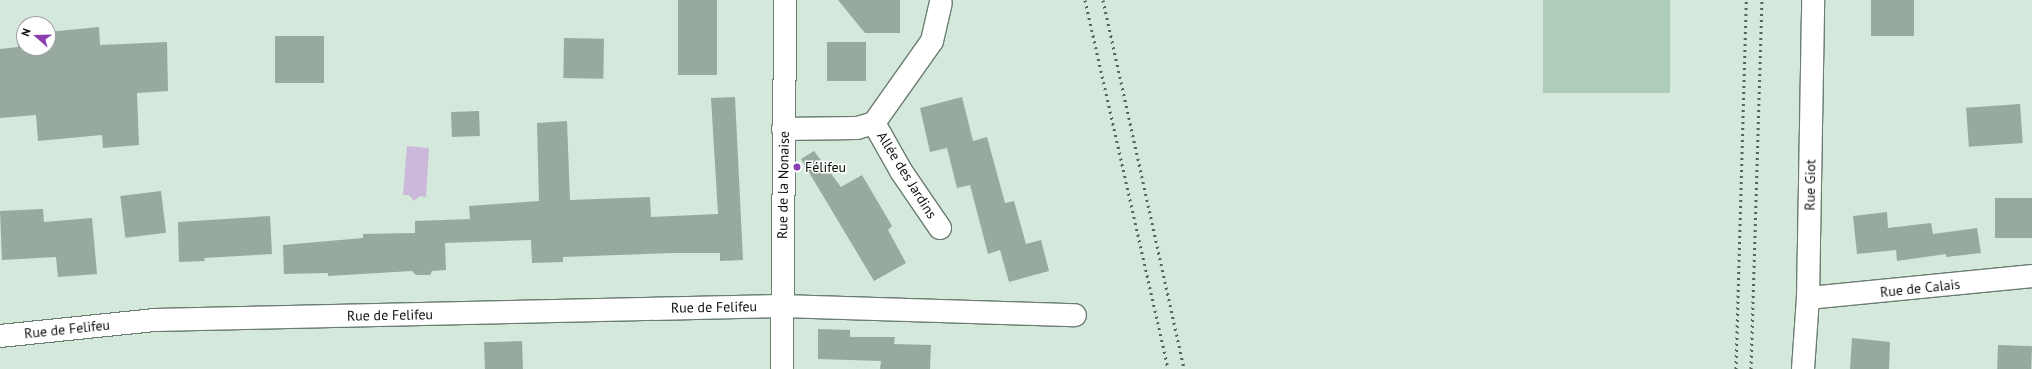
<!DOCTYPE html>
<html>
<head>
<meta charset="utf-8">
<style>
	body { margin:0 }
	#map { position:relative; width:2032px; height:369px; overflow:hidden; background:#d4e8db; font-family:"PT Sans",sans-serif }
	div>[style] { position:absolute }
	.green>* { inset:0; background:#aecdb8; transform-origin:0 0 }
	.water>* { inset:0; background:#ccb8da }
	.building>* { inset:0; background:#98aa9e; transform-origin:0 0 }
	.roads { filter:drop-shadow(1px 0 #6b7d71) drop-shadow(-1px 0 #6b7d71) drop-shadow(0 1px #6b7d71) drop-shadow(0 -1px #6b7d71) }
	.minor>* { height:22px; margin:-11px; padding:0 11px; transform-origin:11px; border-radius:11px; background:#fff }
	.secondary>* { height:22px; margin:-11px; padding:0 11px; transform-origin:11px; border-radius:11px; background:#fff }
	.rail>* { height:3px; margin-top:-1.5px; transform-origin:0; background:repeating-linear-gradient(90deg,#58635c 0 2px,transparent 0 6px) }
	.dots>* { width:11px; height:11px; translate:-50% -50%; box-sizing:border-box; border:2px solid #fff; border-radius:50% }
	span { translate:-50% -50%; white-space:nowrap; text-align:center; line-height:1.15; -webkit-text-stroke:3px #fff; paint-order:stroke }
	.poi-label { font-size:14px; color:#0c120e }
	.left { translate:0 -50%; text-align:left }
	.street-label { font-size:14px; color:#0c120e }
	.north { position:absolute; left:16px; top:16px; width:40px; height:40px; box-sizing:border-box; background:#fff; border:1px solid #9ea09f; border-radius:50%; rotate:290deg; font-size:11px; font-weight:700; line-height:16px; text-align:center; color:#0c120e }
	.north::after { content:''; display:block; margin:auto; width:14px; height:18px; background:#893fb1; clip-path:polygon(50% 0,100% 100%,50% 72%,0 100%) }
</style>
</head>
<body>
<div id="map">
	<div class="green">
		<div style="left:1543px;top:0;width:127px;height:93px"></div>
	</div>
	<div class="water">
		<div style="clip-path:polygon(407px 146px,429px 148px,426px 197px,420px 196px,414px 201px,409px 195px,403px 195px)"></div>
	</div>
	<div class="building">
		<div style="left:678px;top:0;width:39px;height:75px"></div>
		<div style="clip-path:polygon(838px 0,900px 0,900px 33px,865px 33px)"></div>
		<div style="left:1871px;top:0;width:43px;height:36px"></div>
		<div style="clip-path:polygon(99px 27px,100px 45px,167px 42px,168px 91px,137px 93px,139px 145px,103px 148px,102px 135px,38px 141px,36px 115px,0 118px,0 49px,18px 47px,17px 35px,24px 34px,24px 48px,48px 48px,48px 32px)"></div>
		<div style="left:275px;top:36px;width:49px;height:47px"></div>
		<div style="left:564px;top:38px;width:40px;height:40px;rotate:1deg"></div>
		<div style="left:827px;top:42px;width:39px;height:39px"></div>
		<div style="clip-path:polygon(735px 97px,743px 260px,720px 261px,720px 253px,673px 253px,563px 257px,563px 262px,532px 263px,531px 240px,445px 243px,446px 270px,432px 271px,430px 275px,416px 275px,412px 271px,328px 276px,328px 273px,284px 274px,283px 245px,363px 238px,363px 234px,415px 233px,415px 221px,470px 219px,469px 206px,539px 201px,537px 123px,567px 121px,570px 200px,650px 197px,651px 217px,718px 214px,711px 98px)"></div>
		<div style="clip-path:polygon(962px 97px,973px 141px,987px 137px,1005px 203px,1014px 201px,1026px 244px,1041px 240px,1049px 271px,1009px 282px,1000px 250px,988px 254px,970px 185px,957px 188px,947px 148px,930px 152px,920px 108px)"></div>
		<div style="left:2020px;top:104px;width:39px;height:54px;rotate:86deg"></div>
		<div style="left:479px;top:111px;width:25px;height:28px;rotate:88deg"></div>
		<div style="clip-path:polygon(814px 151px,841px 187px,862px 175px,892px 226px,888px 230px,906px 263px,874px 281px,801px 159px)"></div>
		<div style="left:161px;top:191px;width:42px;height:41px;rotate:83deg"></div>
		<div style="left:2032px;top:198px;width:40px;height:37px;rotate:90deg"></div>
		<div style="clip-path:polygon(43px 209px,44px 222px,92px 218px,97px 274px,58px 277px,56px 257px,2px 260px,0 211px)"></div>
		<div style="clip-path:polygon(1887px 212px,1888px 228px,1931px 223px,1933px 234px,1977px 228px,1981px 253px,1946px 257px,1946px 254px,1897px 261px,1896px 250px,1857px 254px,1853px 216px)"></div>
		<div style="clip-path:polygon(270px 216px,272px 254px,204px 258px,205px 261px,179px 262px,178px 222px)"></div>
		<div style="clip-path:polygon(818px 329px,850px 330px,850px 337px,895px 337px,894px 344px,931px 345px,930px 369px,880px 369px,881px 361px,818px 359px)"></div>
		<div style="clip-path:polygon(1852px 338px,1890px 342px,1889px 369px,1850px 369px)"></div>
		<div style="left:522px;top:341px;width:28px;height:38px;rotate:88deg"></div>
		<div style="left:1998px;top:345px;width:34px;height:24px;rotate:2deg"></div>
	</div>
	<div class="roads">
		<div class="minor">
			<div style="left:874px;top:123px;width:55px;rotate:60.6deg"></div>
			<div style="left:901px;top:171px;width:69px;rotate:55.6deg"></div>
			<div style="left:783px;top:129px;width:74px;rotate:-0.8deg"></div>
			<div style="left:857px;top:128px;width:18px;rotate:-16deg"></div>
			<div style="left:874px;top:123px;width:100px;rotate:-54.7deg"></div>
			<div style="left:932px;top:41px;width:39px;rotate:-77deg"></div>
			<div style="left:1808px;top:298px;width:225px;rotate:-5.6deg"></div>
			<div style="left:0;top:336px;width:156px;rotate:-5.9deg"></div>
			<div style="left:155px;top:320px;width:626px;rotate:-1.28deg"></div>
			<div style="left:781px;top:306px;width:294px;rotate:1.8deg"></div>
			<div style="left:1803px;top:369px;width:71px;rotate:-86deg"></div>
			<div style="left:1808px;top:298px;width:298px;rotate:-89deg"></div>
		</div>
		<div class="secondary">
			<div style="left:782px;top:369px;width:369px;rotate:-89.5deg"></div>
		</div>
	</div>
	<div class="rail">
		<div style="left:1085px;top:0;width:378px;rotate:77.3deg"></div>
		<div style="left:1103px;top:0;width:378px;rotate:77.6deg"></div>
		<div style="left:1736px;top:369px;width:369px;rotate:-88.4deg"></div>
		<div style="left:1751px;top:369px;width:369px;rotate:-88.3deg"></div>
	</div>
	<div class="dots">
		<div style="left:797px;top:167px;background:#893fb1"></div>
	</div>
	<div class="poi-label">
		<span class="left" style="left:805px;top:167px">Félifeu</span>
	</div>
	<div class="street-label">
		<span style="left:907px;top:175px;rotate:58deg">Allée des Jardins</span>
		<span style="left:783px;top:185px;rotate:-89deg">Rue de la Nonaise</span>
		<span style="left:1810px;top:185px;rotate:-89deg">Rue Giot</span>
		<span style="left:1920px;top:288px;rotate:-6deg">Rue de Calais</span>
		<span style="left:714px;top:307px;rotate:-1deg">Rue de Felifeu</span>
		<span style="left:390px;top:315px;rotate:-1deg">Rue de Felifeu</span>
		<span style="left:67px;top:329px;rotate:-6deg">Rue de Felifeu</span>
	</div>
	<div class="north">N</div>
</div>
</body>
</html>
